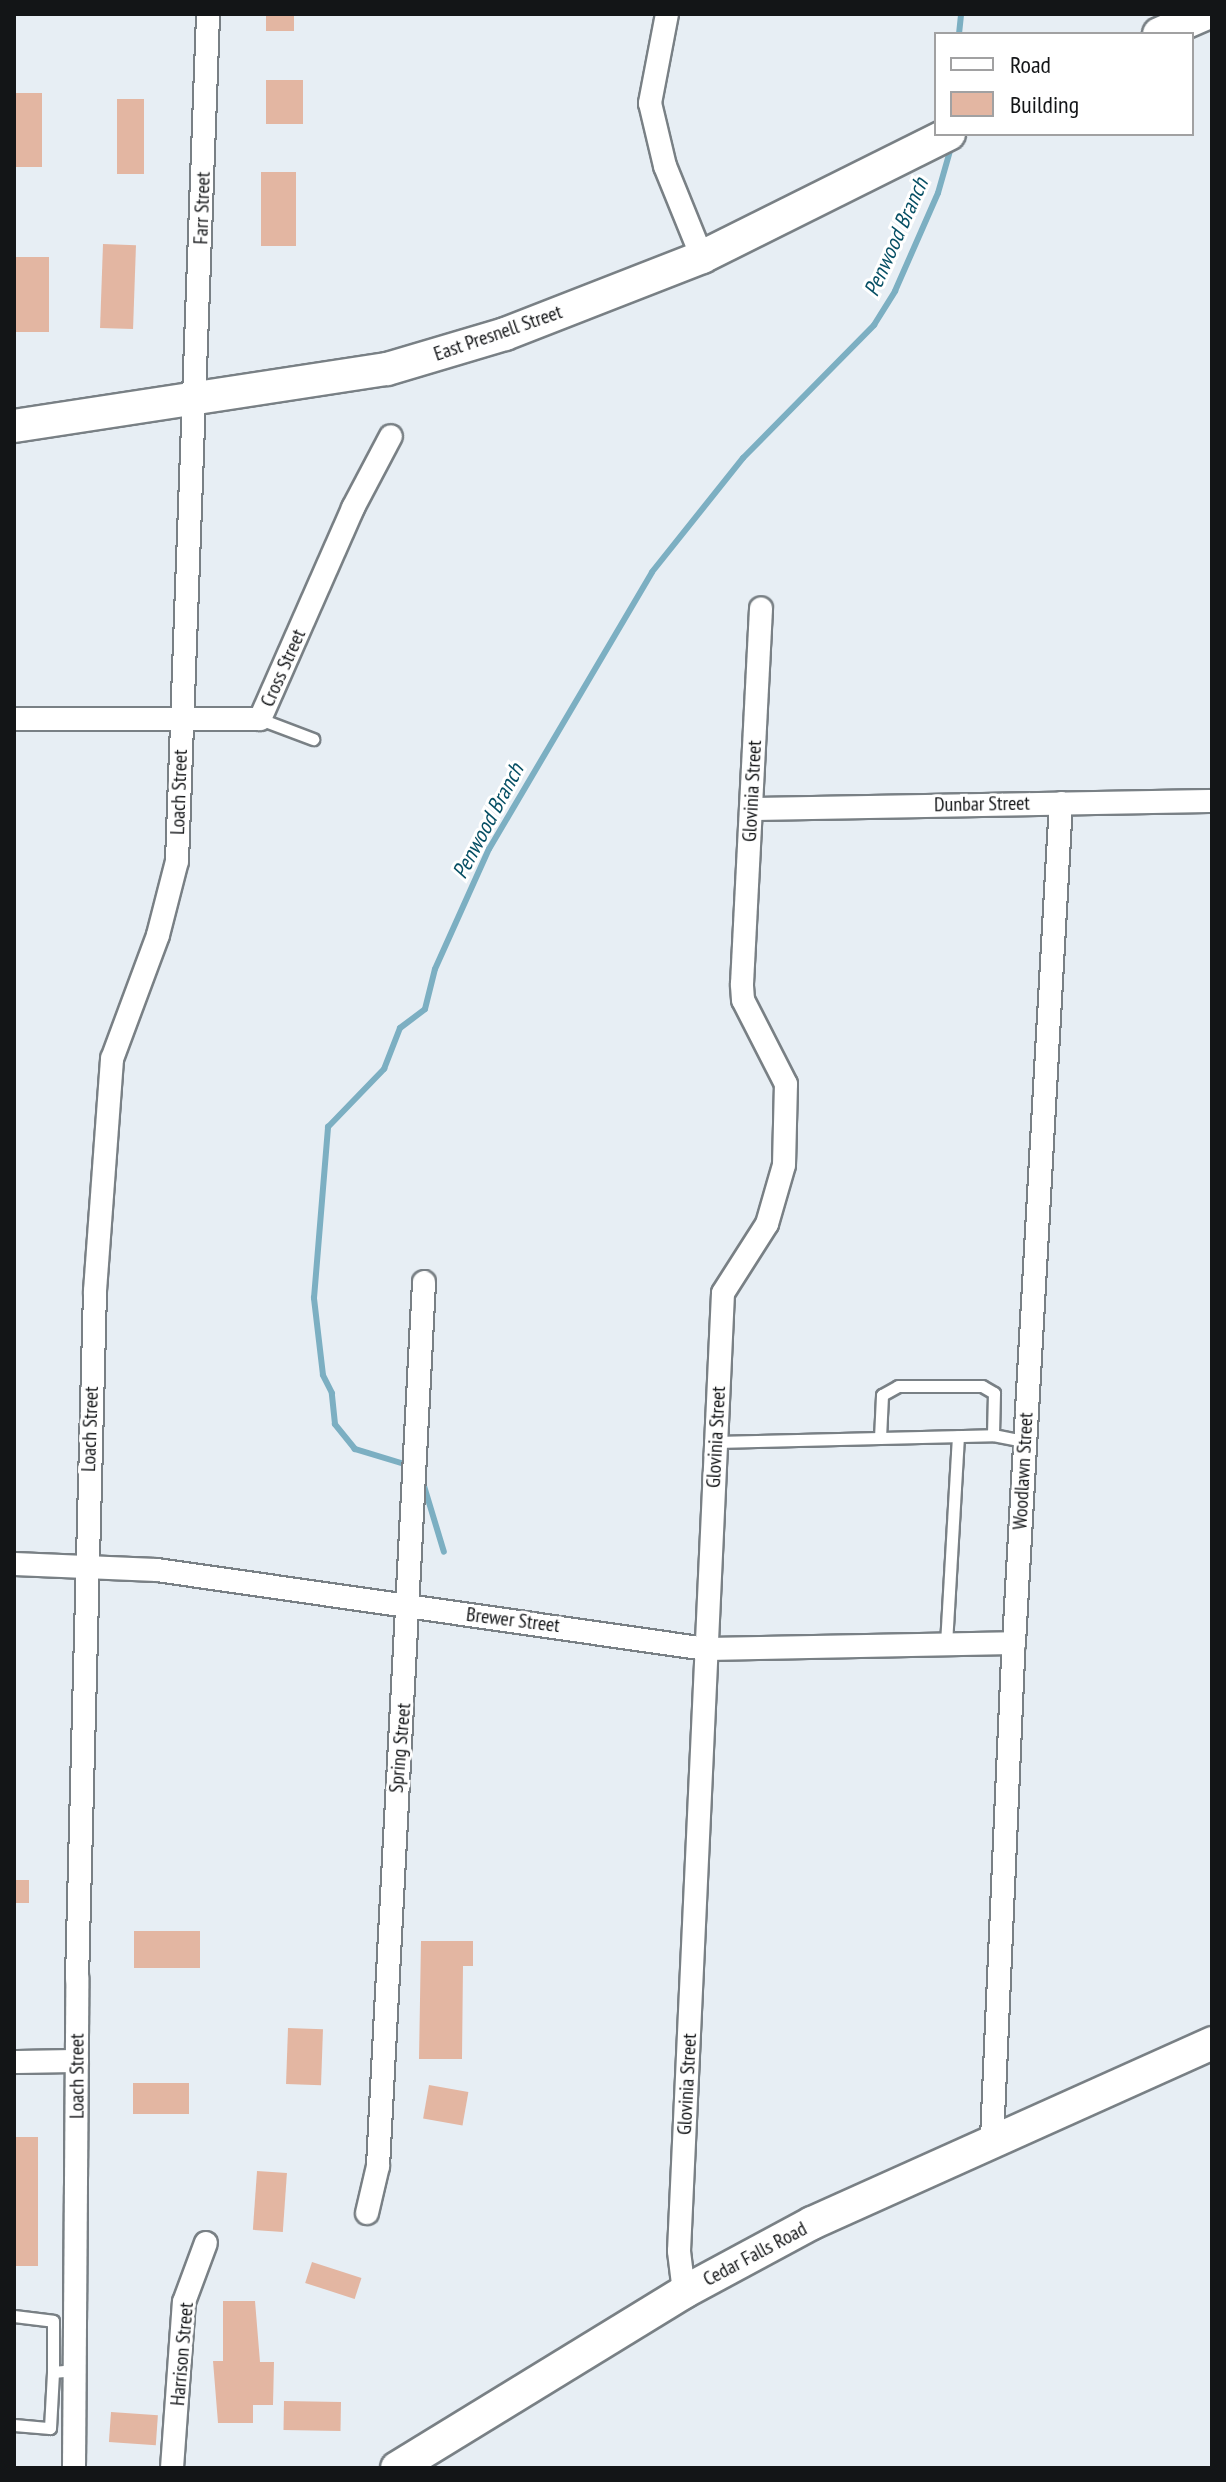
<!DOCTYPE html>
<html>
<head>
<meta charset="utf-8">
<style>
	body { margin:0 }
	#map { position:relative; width:1226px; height:2482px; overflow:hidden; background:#e7eef4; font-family:"PT Sans Narrow",sans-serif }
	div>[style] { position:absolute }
	.stream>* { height:6px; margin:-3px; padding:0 3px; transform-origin:3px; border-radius:3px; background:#7cafc2 }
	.building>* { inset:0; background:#e3b6a2; transform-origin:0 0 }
	.roads { filter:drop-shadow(2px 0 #798085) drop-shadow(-2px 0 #798085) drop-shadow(0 2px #798085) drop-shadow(0 -2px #798085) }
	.lane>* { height:11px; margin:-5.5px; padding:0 5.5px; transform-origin:5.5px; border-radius:5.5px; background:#fff }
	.street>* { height:22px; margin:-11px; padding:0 11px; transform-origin:11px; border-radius:11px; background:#fff }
	.secondary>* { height:32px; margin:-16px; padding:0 16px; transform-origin:16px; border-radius:16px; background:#fff }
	span { translate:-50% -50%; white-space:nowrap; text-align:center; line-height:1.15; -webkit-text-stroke:6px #fff; paint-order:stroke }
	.street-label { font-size:20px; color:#131517 }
	.water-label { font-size:22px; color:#064f64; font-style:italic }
	.frame { position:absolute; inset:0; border:16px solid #131517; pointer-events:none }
	.legend { position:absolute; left:934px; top:32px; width:260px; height:104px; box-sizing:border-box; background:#fff; border:2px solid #a1a1a2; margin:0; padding:10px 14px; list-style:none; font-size:24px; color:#131517 }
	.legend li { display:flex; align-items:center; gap:16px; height:40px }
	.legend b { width:40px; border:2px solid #a1a1a2 }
</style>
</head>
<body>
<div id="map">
	<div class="stream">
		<div style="left:959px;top:34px;width:20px;rotate:-84deg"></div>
		<div style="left:411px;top:1466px;width:59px;rotate:-163.1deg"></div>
		<div style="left:355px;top:1449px;width:32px;rotate:-129deg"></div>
		<div style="left:335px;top:1424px;width:31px;rotate:-96deg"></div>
		<div style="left:332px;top:1393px;width:20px;rotate:-117deg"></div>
		<div style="left:323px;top:1375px;width:78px;rotate:-96.7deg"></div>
		<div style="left:314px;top:1298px;width:172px;rotate:-85.3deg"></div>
		<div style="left:328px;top:1127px;width:81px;rotate:-46deg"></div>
		<div style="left:384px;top:1069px;width:44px;rotate:-68.7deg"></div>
		<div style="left:400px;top:1028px;width:31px;rotate:-37deg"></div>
		<div style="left:425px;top:1009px;width:41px;rotate:-76deg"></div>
		<div style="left:435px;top:969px;width:132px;rotate:-65.8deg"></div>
		<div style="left:489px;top:849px;width:321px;rotate:-59.5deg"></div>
		<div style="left:652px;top:572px;width:146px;rotate:-51.4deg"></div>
		<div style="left:743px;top:458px;width:187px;rotate:-45.4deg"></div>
		<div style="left:874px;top:325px;width:40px;rotate:-58deg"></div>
		<div style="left:895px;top:291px;width:107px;rotate:-66.3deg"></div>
		<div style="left:938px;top:193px;width:51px;rotate:-74.1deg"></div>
		<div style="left:421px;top:1476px;width:79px;rotate:73.2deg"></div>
	</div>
	<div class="building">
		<div style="left:266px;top:14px;width:28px;height:17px"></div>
		<div style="left:266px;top:80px;width:37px;height:44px"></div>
		<div style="left:14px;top:93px;width:28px;height:74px"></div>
		<div style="left:117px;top:99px;width:27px;height:75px"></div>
		<div style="left:261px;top:172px;width:35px;height:74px"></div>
		<div style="left:103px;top:244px;width:33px;height:84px;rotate:2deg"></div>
		<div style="left:14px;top:257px;width:35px;height:75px"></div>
		<div style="left:14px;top:1880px;width:15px;height:23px"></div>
		<div style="left:134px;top:1931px;width:66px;height:37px"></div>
		<div style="clip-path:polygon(421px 1941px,473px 1941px,473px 1966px,463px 1966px,462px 2059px,419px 2059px)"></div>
		<div style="left:288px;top:2028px;width:35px;height:56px;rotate:2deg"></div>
		<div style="left:133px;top:2083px;width:56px;height:31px"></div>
		<div style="left:429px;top:2085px;width:40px;height:34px;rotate:10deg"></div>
		<div style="left:14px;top:2137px;width:24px;height:129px"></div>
		<div style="left:257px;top:2171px;width:30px;height:59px;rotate:4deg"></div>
		<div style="left:312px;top:2262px;width:52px;height:22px;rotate:18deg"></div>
		<div style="clip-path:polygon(223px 2301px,255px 2301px,260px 2362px,274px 2362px,273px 2405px,253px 2405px,253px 2423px,218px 2423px,213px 2361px,223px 2361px)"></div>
		<div style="left:284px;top:2401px;width:57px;height:29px;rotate:1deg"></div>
		<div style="left:111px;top:2412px;width:47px;height:30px;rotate:4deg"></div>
	</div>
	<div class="roads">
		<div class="lane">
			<div style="left:260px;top:719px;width:57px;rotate:20.7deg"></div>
			<div style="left:880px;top:1438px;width:43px;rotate:-87.3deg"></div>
			<div style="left:882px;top:1395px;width:18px;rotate:-29deg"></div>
			<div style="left:898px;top:1386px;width:84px"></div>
			<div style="left:982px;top:1386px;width:14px;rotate:30deg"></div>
			<div style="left:994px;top:1393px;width:42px;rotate:91.4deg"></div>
			<div style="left:716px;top:1442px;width:277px;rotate:-1.4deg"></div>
			<div style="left:993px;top:1435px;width:33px;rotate:11deg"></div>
			<div style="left:946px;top:1644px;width:208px;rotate:-86.7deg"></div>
			<div style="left:14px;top:2316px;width:39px;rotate:7deg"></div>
			<div style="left:53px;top:2321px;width:51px;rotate:90deg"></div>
			<div style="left:53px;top:2372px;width:22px;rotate:-5deg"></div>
			<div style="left:14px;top:2425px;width:36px;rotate:5deg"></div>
			<div style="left:50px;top:2428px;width:56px;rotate:-86.9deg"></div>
		</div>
		<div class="street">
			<div style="left:667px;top:14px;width:91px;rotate:100.8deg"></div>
			<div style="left:650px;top:103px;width:65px;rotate:76.6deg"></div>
			<div style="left:665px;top:166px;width:98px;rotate:67.9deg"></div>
			<div style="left:14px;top:719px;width:246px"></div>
			<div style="left:260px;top:719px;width:231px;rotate:-66.2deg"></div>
			<div style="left:353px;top:508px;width:81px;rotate:-62.2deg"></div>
			<div style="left:752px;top:809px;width:460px;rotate:-1deg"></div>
			<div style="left:14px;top:1564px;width:143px;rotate:2.4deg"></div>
			<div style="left:157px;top:1570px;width:555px;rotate:8.19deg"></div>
			<div style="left:706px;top:1649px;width:308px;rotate:-1.1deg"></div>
			<div style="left:14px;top:2062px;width:63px;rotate:-0.9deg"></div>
			<div style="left:992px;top:2139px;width:496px;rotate:-87.5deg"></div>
			<div style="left:1014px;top:1643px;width:841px;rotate:-86.8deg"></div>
			<div style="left:367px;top:2213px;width:48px;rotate:-76.8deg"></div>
			<div style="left:378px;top:2166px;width:885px;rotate:-87.02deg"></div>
			<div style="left:684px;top:2292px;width:41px;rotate:-97deg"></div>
			<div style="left:679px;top:2251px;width:959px;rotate:-87.37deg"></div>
			<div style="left:723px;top:1293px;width:82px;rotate:-57.5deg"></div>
			<div style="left:767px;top:1224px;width:61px;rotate:-73.9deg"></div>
			<div style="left:784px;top:1165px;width:81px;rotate:-88.6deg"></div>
			<div style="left:786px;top:1084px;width:94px;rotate:-117.1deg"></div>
			<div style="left:743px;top:1000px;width:16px;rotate:-94deg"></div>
			<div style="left:742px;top:984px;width:376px;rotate:-87.1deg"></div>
			<div style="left:74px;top:2468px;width:489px;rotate:-89.6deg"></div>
			<div style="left:77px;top:1979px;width:688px;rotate:-88.5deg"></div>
			<div style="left:95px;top:1291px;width:233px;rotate:-85.8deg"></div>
			<div style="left:112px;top:1059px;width:132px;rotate:-69.6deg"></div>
			<div style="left:158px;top:935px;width:76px;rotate:-75.6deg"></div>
			<div style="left:177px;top:861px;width:848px;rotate:-87.9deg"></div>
			<div style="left:172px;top:2468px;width:166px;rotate:-85.9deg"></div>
			<div style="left:184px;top:2302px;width:63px;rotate:-69.6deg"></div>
		</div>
		<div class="secondary">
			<div style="left:1159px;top:34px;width:50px;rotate:-23.5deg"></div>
			<div style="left:14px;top:426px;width:377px;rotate:-8.7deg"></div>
			<div style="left:387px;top:369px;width:123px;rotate:-16.5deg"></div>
			<div style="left:505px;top:334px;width:212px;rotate:-21.3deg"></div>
			<div style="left:702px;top:257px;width:276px;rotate:-26.5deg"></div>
			<div style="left:397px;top:2468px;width:337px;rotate:-31.5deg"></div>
			<div style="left:684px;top:2292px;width:145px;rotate:-28.3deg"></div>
			<div style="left:812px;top:2223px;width:439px;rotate:-24.2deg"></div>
		</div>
	</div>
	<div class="street-label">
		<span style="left:202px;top:208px;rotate:-88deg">Farr Street</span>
		<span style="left:498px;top:333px;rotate:-19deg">East Presnell Street</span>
		<span style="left:283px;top:668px;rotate:-66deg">Cross Street</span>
		<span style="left:752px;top:791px;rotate:-87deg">Glovinia Street</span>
		<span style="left:179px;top:792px;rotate:-88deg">Loach Street</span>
		<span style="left:982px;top:804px;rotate:-1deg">Dunbar Street</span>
		<span style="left:90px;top:1429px;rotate:-88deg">Loach Street</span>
		<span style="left:716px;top:1437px;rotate:-87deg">Glovinia Street</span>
		<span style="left:1023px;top:1471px;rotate:-87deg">Woodlawn Street</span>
		<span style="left:513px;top:1620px;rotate:7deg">Brewer Street</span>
		<span style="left:400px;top:1748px;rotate:-85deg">Spring Street</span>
		<span style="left:77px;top:2076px;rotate:-90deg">Loach Street</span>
		<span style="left:687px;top:2084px;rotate:-87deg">Glovinia Street</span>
		<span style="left:755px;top:2254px;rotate:-28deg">Cedar Falls Road</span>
		<span style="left:182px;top:2354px;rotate:-85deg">Harrison Street</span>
	</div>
	<div class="water-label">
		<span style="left:896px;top:237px;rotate:-66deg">Penwood Branch</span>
		<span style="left:488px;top:821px;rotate:-62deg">Penwood Branch</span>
	</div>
	<div class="frame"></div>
	<ul class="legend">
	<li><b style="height:10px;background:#fff"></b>Road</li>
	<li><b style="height:22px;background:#e3b6a2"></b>Building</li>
	</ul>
</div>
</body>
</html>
